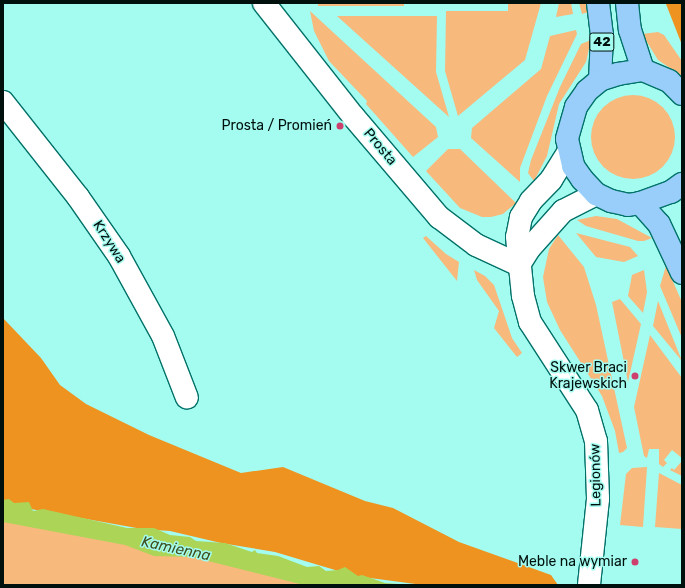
<!DOCTYPE html>
<html>
<head>
<meta charset="utf-8">
<style>
	body { margin:0 }
	#map { position:relative; width:685px; height:588px; overflow:hidden; background:#a4fcf0; font-family:Rubik,sans-serif }
	div>[style] { position:absolute }
	.green>* { inset:0; background:#f7b97c; transform-origin:0 0 }
	.round { border-radius:50% }
	.forest>* { inset:0; background:#ee9320 }
	.water>* { inset:0; background:#acd558 }
	.roads { filter:drop-shadow(1px 0 #027269) drop-shadow(-1px 0 #027269) drop-shadow(0 1px #027269) drop-shadow(0 -1px #027269) }
	.minor>* { height:22px; margin:-11px; padding:0 11px; transform-origin:11px; border-radius:11px; background:#fff }
	.major>* { height:22px; margin:-11px; padding:0 11px; transform-origin:11px; border-radius:11px; background:#98cef9 }
	.dots>* { width:11px; height:11px; translate:-50% -50%; box-sizing:border-box; border:2px solid #a4fcf0; border-radius:50% }
	span { translate:-50% -50%; white-space:nowrap; text-align:center; line-height:1.15; -webkit-text-stroke:3px #a4fcf0; paint-order:stroke }
	.shield-label span { padding:1px 3px; background:#a4fcf0; border:1px solid; border-radius:3px; -webkit-text-stroke-width:0 }
	.shield-label { font-size:13px; color:#00100d; font-weight:700 }
	.poi-label { font-size:14px; color:#00100d }
	.right { translate:-100% -50%; text-align:right }
	.street-label { font-size:14px; color:#00100d }
	.water-label { font-size:15px; color:#40501f; font-style:italic }
	.frame { position:absolute; inset:0; border:4px solid #00100d; pointer-events:none }
</style>
</head>
<body>
<div id="map">
	<div class="green">
		<div style="left:318px;top:3px;width:86px;height:3px"></div>
		<div style="clip-path:polygon(508px 3px,541px 3px,525px 60px,458px 116px,445px 71px,446px 11px,508px 11px)"></div>
		<div style="clip-path:polygon(559px 3px,571px 3px,573px 14px,556px 17px)"></div>
		<div style="clip-path:polygon(579px 3px,587px 3px,589px 12px,582px 14px)"></div>
		<div style="clip-path:polygon(310px 11px,436px 127px,438px 137px,413px 157px,366px 104px,367px 101px,329px 61px,314px 31px)"></div>
		<div style="clip-path:polygon(337px 16px,437px 16px,436px 72px,449px 117px)"></div>
		<div style="clip-path:polygon(576px 30px,577px 34px,547px 96px,520px 168px,520px 182px,471px 138px,472px 128px,541px 69px,550px 36px)"></div>
		<div style="clip-path:polygon(658px 32px,664px 35px,682px 61px,682px 76px,658px 60px,642px 34px)"></div>
		<div style="clip-path:polygon(591px 40px,586px 62px,559px 104px,547px 156px,534px 181px,528px 173px,531px 160px,560px 87px,581px 44px)"></div>
		<div class="round" style="left:591px;top:95px;width:84px;height:84px"></div>
		<div style="clip-path:polygon(448px 149px,460px 149px,516px 203px,503px 214px,491px 217px,482px 217px,460px 208px,426px 171px)"></div>
		<div style="clip-path:polygon(596px 216px,617px 219px,652px 238px,644px 241px,638px 241px,586px 226px,577px 220px)"></div>
		<div style="clip-path:polygon(576px 233px,630px 247px,638px 256px,624px 262px,596px 257px)"></div>
		<div style="clip-path:polygon(558px 235px,584px 267px,596px 305px,627px 448px,623px 452px,619px 453px,615px 431px,602px 396px,560px 330px,547px 302px,543px 277px,549px 249px)"></div>
		<div style="clip-path:polygon(426px 236px,446px 254px,459px 262px,457px 281px,423px 238px)"></div>
		<div style="clip-path:polygon(666px 266px,682px 302px,682px 338px,660px 286px)"></div>
		<div style="clip-path:polygon(474px 270px,485px 276px,494px 285px,512px 338px,522px 353px,517px 357px,494px 328px,499px 311px,477px 280px)"></div>
		<div style="clip-path:polygon(644px 270px,647px 292px,643px 313px,628px 296px,632px 275px)"></div>
		<div style="clip-path:polygon(620px 299px,641px 324px,628px 382px,612px 302px)"></div>
		<div style="clip-path:polygon(658px 301px,682px 361px,653px 326px)"></div>
		<div style="clip-path:polygon(650px 335px,682px 378px,682px 458px,672px 450px,664px 460px,667px 463px,663px 467px,659px 464px,659px 449px,649px 449px,647px 458px,644px 456px,634px 407px)"></div>
		<div style="clip-path:polygon(682px 461px,682px 476px,670px 470px,672px 468px,674px 470px)"></div>
		<div style="clip-path:polygon(647px 467px,643px 527px,620px 525px,626px 474px,632px 468px)"></div>
		<div style="clip-path:polygon(659px 473px,682px 485px,682px 529px,655px 527px)"></div>
		<div style="clip-path:polygon(3px 515px,333px 585px,3px 585px)"></div>
	</div>
	<div class="forest">
		<div style="clip-path:polygon(666px 3px,682px 3px,682px 45px,666px 4px)"></div>
		<div style="clip-path:polygon(3px 318px,41px 358px,60px 385px,86px 404px,149px 435px,241px 473px,283px 467px,365px 501px,393px 508px,459px 542px,551px 575px,558px 585px,423px 585px,355px 576px,275px 552px,221px 543px,170px 531px,142px 529px,3px 504px)"></div>
	</div>
	<div class="water">
		<div style="clip-path:polygon(9px 499px,14px 503px,29px 502px,33px 511px,43px 509px,127px 528px,154px 528px,170px 535px,190px 537px,196px 541px,225px 543px,252px 552px,255px 550px,257px 553px,278px 556px,307px 567px,319px 566px,326px 571px,338px 570px,345px 567px,358px 576px,362px 575px,385px 583px,412px 585px,304px 585px,192px 557px,154px 556px,125px 545px,3px 522px,3px 500px)"></div>
	</div>
	<div class="roads">
		<div class="minor">
			<div style="left:264px;top:3px;width:144px;rotate:51.8deg"></div>
			<div style="left:353px;top:116px;width:133px;rotate:49.6deg"></div>
			<div style="left:439px;top:217px;width:46px;rotate:37.1deg"></div>
			<div style="left:476px;top:245px;width:47px;rotate:24.9deg"></div>
			<div style="left:3px;top:102px;width:121px;rotate:51.7deg"></div>
			<div style="left:78px;top:197px;width:72px;rotate:55.2deg"></div>
			<div style="left:119px;top:256px;width:91px;rotate:61.2deg"></div>
			<div style="left:163px;top:336px;width:66px;rotate:68.8deg"></div>
			<div style="left:569px;top:151px;width:34px;rotate:122deg"></div>
			<div style="left:551px;top:180px;width:29px;rotate:134deg"></div>
			<div style="left:531px;top:201px;width:19px;rotate:122deg"></div>
			<div style="left:521px;top:217px;width:20px;rotate:101deg"></div>
			<div style="left:517px;top:237px;width:59px;rotate:84.2deg"></div>
			<div style="left:523px;top:296px;width:27px;rotate:75deg"></div>
			<div style="left:530px;top:322px;width:105px;rotate:57.1deg"></div>
			<div style="left:587px;top:410px;width:32px;rotate:74deg"></div>
			<div style="left:596px;top:441px;width:58px;rotate:88deg"></div>
			<div style="left:598px;top:499px;width:86px;rotate:96deg"></div>
			<div style="left:519px;top:265px;width:19px;rotate:-58deg"></div>
			<div style="left:529px;top:249px;width:51px;rotate:-48.2deg"></div>
			<div style="left:563px;top:211px;width:37px;rotate:-27deg"></div>
		</div>
		<div class="major">
			<div style="left:598px;top:3px;width:32px;rotate:83deg"></div>
			<div style="left:602px;top:35px;width:45px;rotate:92.5deg"></div>
			<div style="left:627px;top:3px;width:27px;rotate:84deg"></div>
			<div style="left:630px;top:30px;width:42px;rotate:72deg"></div>
			<div style="left:682px;top:94px;width:18px;rotate:-135deg"></div>
			<div style="left:669px;top:81px;width:28px;rotate:-157deg"></div>
			<div style="left:643px;top:70px;width:25px;rotate:171deg"></div>
			<div style="left:618px;top:74px;width:19px;rotate:162deg"></div>
			<div style="left:600px;top:80px;width:17px;rotate:140deg"></div>
			<div style="left:587px;top:91px;width:19px;rotate:125deg"></div>
			<div style="left:576px;top:107px;width:33px;rotate:106deg"></div>
			<div style="left:567px;top:139px;width:28px;rotate:77deg"></div>
			<div style="left:573px;top:166px;width:16px;rotate:55deg"></div>
			<div style="left:582px;top:179px;width:21px;rotate:47deg"></div>
			<div style="left:596px;top:194px;width:17px;rotate:25deg"></div>
			<div style="left:611px;top:201px;width:17px;rotate:13deg"></div>
			<div style="left:628px;top:205px;width:12px;rotate:-9deg"></div>
			<div style="left:640px;top:203px;width:33px;rotate:-20deg"></div>
			<div style="left:671px;top:192px;width:14px;rotate:-36deg"></div>
			<div style="left:640px;top:203px;width:28px;rotate:48deg"></div>
			<div style="left:659px;top:224px;width:54px;rotate:64.9deg"></div>
		</div>
	</div>
	<div class="dots">
		<div style="left:340px;top:126px;background:#cd3f6d"></div>
		<div style="left:635px;top:376px;background:#cd3f6d"></div>
		<div style="left:635px;top:562px;background:#cd3f6d"></div>
	</div>
	<div class="shield-label">
		<span style="left:602px;top:42px">42</span>
	</div>
	<div class="poi-label">
		<span class="right" style="left:332px;top:126px">Prosta / Promień</span>
		<span class="right" style="left:627px;top:376px">Skwer Braci<br>Krajewskich</span>
		<span class="right" style="left:627px;top:562px">Meble na wymiar</span>
	</div>
	<div class="street-label">
		<span style="left:380px;top:147px;rotate:50deg">Prosta</span>
		<span style="left:109px;top:242px;rotate:57deg">Krzywa</span>
		<span style="left:596px;top:475px;rotate:-91deg">Legionów</span>
	</div>
	<div class="water-label">
		<span style="left:176px;top:549px;rotate:12deg">Kamienna</span>
	</div>
	<div class="frame"></div>
</div>
</body>
</html>
